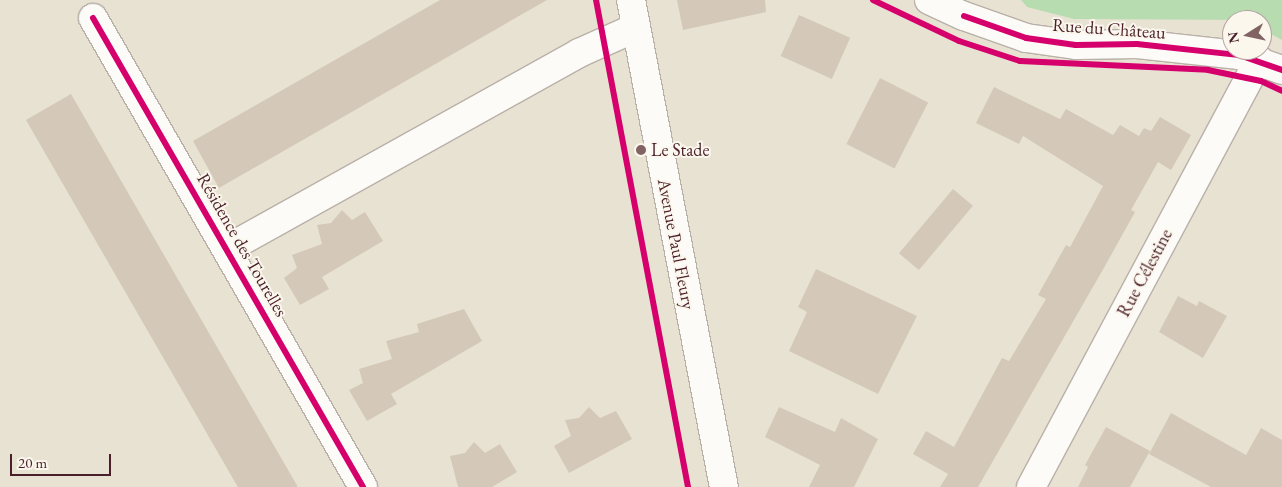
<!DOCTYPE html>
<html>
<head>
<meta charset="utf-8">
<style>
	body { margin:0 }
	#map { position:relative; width:1282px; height:487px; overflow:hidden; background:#e8e2d2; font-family:"EB Garamond",serif }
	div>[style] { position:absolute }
	.green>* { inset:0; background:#b6dcb0 }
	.building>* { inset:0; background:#d4c8b9; transform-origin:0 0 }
	.roads { filter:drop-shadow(1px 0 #b9b0a8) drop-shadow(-1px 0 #b9b0a8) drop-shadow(0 1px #b9b0a8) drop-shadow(0 -1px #b9b0a8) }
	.minor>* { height:28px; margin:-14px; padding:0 14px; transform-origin:14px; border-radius:14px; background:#fcfbf8 }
	.cycleway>* { height:6px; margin:-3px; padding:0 3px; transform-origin:3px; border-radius:3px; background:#d6006c }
	.dots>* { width:14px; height:14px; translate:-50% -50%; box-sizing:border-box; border:2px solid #fbf7ec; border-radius:50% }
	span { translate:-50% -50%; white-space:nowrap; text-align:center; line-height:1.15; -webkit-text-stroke:4px #fbf7ec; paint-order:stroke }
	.street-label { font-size:18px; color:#4a1f2b }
	.poi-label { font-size:18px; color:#4a1f2b }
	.left { translate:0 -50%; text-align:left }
	.north { position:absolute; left:1222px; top:10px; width:50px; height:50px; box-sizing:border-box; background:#fbf7ec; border:1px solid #b4a19f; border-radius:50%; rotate:260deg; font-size:14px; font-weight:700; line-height:20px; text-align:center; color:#4a1f2b }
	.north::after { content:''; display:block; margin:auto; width:18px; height:22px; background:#816365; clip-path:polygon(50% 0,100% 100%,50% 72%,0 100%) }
	.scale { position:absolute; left:10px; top:454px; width:101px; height:22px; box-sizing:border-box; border:2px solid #4a1f2b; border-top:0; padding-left:6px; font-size:15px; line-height:18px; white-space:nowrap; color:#4a1f2b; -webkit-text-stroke:4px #fbf7ec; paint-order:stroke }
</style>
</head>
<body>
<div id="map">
	<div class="green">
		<div style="clip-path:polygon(1021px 0,1282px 0,1282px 40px,1262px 29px,1262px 20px,1074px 19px,1027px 7px)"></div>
	</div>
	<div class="building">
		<div style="clip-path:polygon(440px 0,547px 0,219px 188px,193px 141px)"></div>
		<div style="clip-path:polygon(677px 0,765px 0,766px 12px,683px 30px)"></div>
		<div style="left:799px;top:15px;width:56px;height:45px;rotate:24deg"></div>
		<div style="left:880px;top:78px;width:54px;height:74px;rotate:27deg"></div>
		<div style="clip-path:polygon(994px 87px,1060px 119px,1066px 109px,1113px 135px,1120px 125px,1139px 136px,1144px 128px,1151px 131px,1160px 117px,1191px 135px,1171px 170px,1158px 162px,1131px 210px,1135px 212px,1105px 266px,978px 487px,940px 487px,948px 474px,913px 454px,926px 431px,954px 447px,1002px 358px,1009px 361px,1046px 299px,1038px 295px,1066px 245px,1070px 247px,1103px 186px,1023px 136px,1019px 144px,976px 123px)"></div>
		<div style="left:71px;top:94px;width:453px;height:52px;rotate:60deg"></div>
		<div style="left:953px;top:189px;width:26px;height:84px;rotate:40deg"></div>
		<div style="clip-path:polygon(342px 210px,352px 220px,365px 212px,383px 241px,322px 277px,329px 289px,300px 305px,284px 278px,297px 268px,292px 255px,322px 244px,317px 225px,331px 223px)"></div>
		<div style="clip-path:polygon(816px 269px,917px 316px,878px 394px,789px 351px,807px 312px,798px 307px)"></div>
		<div style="clip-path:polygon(1178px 296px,1197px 306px,1199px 301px,1227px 316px,1203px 358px,1159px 332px)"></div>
		<div style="clip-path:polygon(464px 309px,482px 341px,391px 394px,397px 404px,367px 421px,349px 390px,363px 383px,359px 369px,392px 359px,386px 341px,419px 332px,417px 324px)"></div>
		<div style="clip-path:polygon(589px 407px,600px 418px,616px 411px,632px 439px,569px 473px,554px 446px,571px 436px,565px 420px,579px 418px)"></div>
		<div style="clip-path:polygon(779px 407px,835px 432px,841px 418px,878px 439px,854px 487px,809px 487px,820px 465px,765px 437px)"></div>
		<div style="clip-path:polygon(1171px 413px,1246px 455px,1261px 428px,1282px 440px,1282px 487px,1211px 487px,1149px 454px)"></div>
		<div style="clip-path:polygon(1106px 427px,1150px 451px,1130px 487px,1078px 487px,1088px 467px,1085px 465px)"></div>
		<div style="clip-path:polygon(474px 442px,485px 453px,500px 444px,517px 472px,492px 487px,458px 487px,450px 456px,465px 453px)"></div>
	</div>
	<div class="roads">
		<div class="minor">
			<div style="left:631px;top:0;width:496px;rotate:79.2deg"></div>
			<div style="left:929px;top:0;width:38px;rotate:25deg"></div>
			<div style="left:964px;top:16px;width:66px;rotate:19.5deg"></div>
			<div style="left:1026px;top:38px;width:50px;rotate:8deg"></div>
			<div style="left:1076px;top:45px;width:61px;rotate:-0.9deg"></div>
			<div style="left:1137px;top:44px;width:103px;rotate:6.2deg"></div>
			<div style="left:1239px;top:55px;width:46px;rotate:19.2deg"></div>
			<div style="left:93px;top:18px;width:541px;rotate:60.07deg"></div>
			<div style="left:227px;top:249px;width:403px;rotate:-29.1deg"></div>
			<div style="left:579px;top:53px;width:61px;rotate:-24.1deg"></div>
			<div style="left:1031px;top:487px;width:484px;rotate:-61.9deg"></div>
		</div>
	</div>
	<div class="cycleway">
		<div style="left:596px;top:0;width:496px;rotate:79.3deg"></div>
		<div style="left:873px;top:0;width:95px;rotate:25.5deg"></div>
		<div style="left:959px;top:41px;width:64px;rotate:18.2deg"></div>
		<div style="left:1020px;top:61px;width:188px;rotate:2.7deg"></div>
		<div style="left:1208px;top:70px;width:54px;rotate:11.7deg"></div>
		<div style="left:1261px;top:81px;width:23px;rotate:25deg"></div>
		<div style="left:964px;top:16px;width:66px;rotate:19.5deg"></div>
		<div style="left:1026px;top:38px;width:50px;rotate:8deg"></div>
		<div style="left:1076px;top:45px;width:61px;rotate:-0.9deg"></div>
		<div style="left:1137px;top:44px;width:103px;rotate:6.2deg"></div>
		<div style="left:1239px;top:55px;width:46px;rotate:19.2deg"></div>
		<div style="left:93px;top:18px;width:541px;rotate:60.07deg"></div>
	</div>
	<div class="dots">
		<div style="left:641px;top:150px;background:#816365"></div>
	</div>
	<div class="street-label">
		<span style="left:1109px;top:29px;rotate:4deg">Rue du Château</span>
		<span style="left:676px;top:244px;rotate:79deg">Avenue Paul Fleury</span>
		<span style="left:242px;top:245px;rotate:60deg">Résidence des Tourelles</span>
		<span style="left:1145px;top:273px;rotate:-62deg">Rue Célestine</span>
	</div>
	<div class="poi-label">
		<span class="left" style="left:651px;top:150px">Le Stade</span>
	</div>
	<div class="north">N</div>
	<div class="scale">20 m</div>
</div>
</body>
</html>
